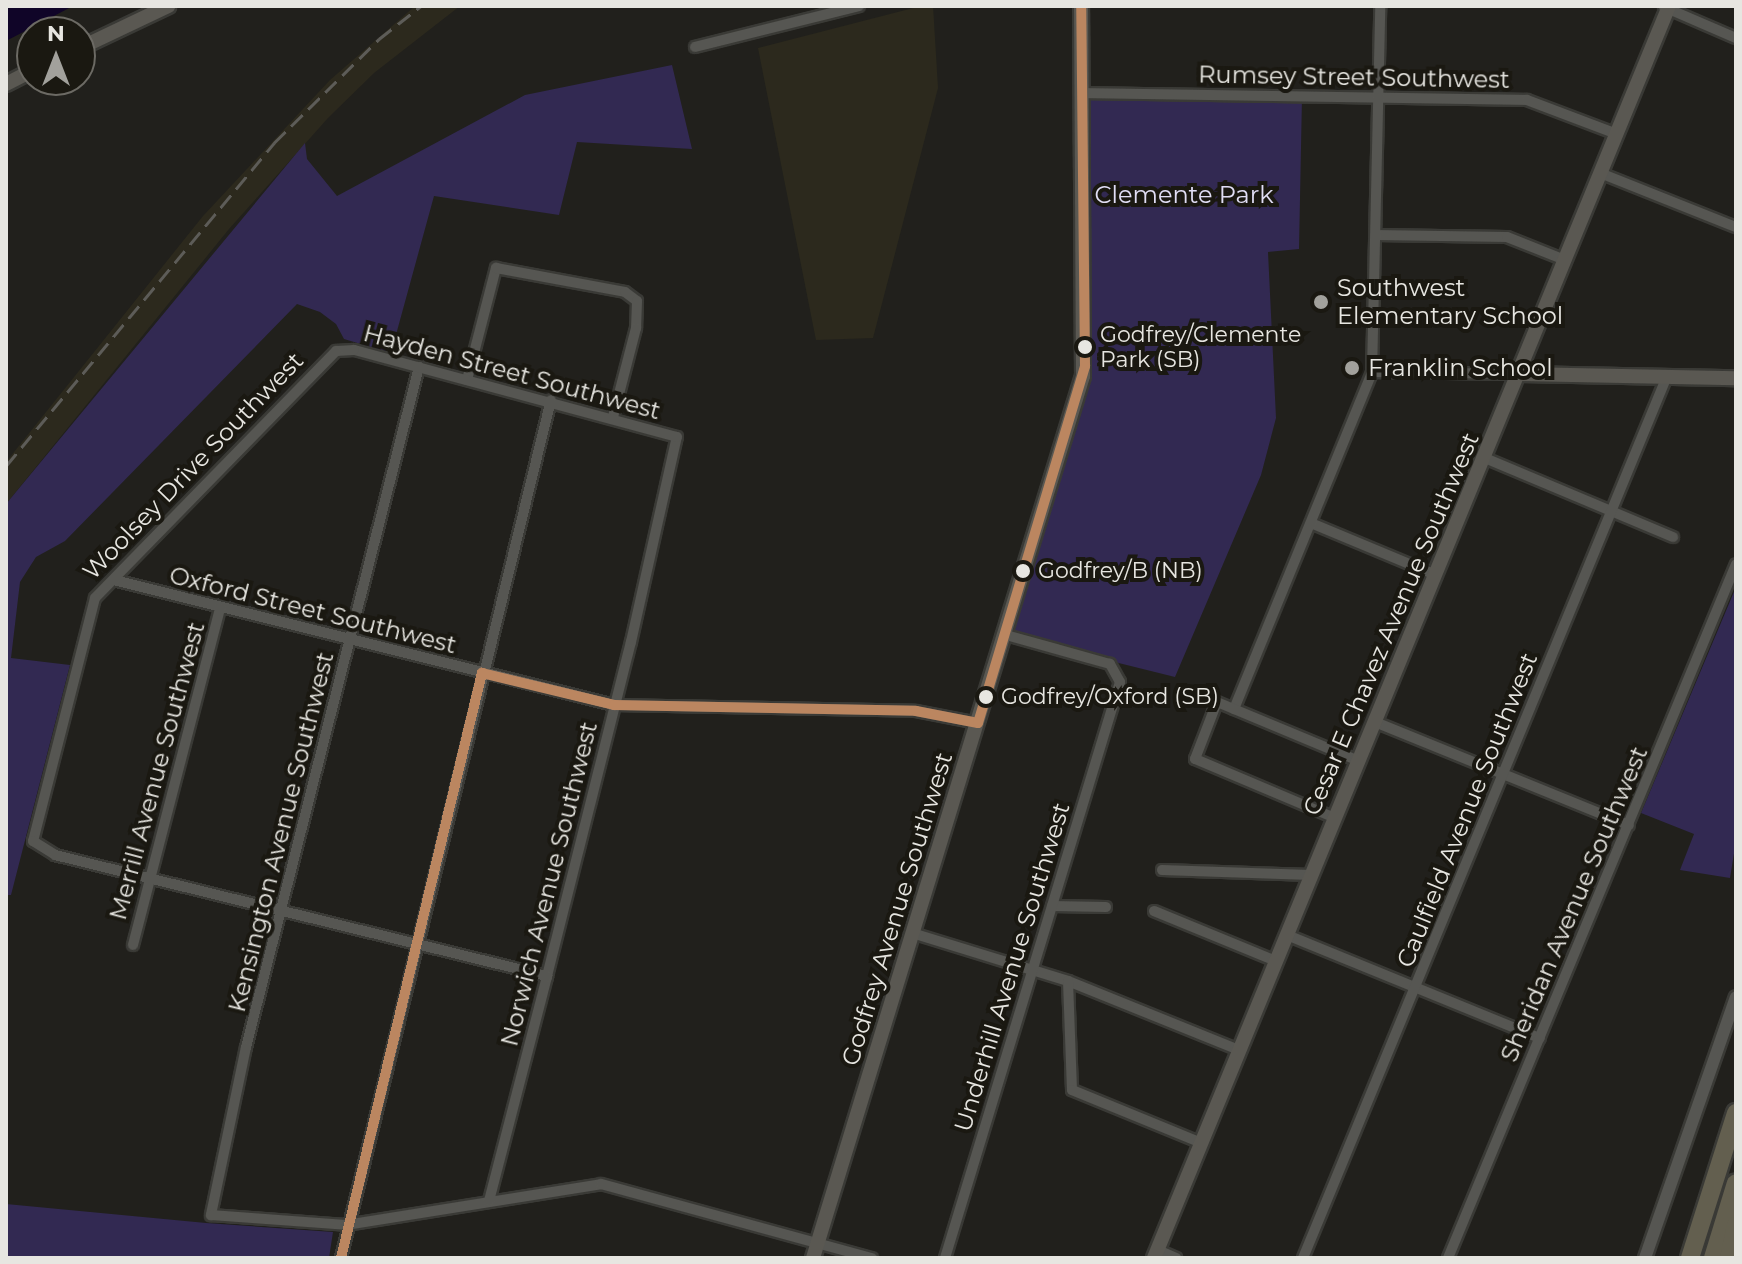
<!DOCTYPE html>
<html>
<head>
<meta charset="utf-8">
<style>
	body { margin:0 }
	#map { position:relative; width:1742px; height:1264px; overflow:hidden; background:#21201c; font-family:Montserrat,sans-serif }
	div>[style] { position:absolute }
	.built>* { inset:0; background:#2c291d }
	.green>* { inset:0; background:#322952 }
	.water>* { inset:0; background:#100528 }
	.roads { filter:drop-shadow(2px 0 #3a3a36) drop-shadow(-2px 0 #3a3a36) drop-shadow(0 2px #3a3a36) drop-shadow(0 -2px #3a3a36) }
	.minor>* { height:10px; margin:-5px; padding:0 5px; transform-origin:5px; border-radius:5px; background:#565652 }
	.tertiary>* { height:12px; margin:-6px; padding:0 6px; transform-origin:6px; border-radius:6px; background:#565652 }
	.secondary>* { height:14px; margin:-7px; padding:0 7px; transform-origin:7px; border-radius:7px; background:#5a5852 }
	.motorway>* { height:18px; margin:-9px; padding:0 9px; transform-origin:9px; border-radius:9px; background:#635f4f }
	.rail>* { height:3px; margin-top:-1.5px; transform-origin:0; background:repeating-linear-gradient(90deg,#5d5c58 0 16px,transparent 0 24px) }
	.bus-1>* { height:10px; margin:-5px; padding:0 5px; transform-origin:5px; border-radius:5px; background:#bb8660 }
	.dots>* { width:22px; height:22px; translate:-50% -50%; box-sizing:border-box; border:4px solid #1a1811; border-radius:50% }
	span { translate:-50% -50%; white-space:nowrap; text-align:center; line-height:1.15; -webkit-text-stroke:8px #1a1811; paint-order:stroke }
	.bus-label { font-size:22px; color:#e7e6e1 }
	.left { translate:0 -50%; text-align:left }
	.street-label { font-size:24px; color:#e7e6e1 }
	.park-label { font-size:24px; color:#e1def5 }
	.poi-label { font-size:24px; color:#e7e6e1 }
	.frame { position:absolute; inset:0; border:8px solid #e7e6e1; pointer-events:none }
	.north { position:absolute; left:16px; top:16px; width:80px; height:80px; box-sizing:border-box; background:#1a1811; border:2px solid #6c6a64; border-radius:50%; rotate:0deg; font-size:22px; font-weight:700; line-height:32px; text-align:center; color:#e7e6e1 }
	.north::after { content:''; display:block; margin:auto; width:28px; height:36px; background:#a2a19c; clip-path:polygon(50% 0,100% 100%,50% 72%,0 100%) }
</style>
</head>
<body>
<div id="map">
	<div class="built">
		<div style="clip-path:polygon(415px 6px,460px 6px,374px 73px,328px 118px,229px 229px,6px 504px,6px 462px,203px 216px,330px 80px)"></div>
		<div style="clip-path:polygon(921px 6px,933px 6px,938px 88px,873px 338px,816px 340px,758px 48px)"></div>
	</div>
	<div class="green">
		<div style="clip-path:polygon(672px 65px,692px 149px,577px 142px,559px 215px,434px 196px,391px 353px,344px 339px,336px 324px,320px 312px,297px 304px,65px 541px,36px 557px,20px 582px,11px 658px,70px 665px,11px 895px,6px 895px,6px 504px,305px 143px,307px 159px,337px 196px,525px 95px)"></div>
		<div style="clip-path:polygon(1084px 93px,1302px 97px,1299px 249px,1268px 252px,1276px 418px,1261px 475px,1175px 677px,1006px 635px,1083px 376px)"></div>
		<div style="clip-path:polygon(1736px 587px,1736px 841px,1730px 878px,1680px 870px,1694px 834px,1641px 813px)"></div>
		<div style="clip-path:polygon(6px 1204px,206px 1223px,333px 1232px,329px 1258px,6px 1258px)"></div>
	</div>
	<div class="water">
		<div style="clip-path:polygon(6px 6px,73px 6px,6px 41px)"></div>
	</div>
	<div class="roads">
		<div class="minor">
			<div style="left:1664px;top:7px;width:78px;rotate:23.3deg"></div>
			<div style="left:695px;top:47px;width:169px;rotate:-14deg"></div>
			<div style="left:1084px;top:93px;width:443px;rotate:0.9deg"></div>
			<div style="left:1527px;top:100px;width:96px;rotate:20.7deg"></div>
			<div style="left:1600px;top:173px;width:146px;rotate:21.7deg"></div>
			<div style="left:1376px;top:235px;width:131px;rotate:0.9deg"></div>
			<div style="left:1507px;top:237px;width:62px;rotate:21.6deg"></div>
			<div style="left:419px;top:367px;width:702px;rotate:104.27deg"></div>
			<div style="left:246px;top:1047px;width:172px;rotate:101.8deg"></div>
			<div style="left:211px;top:1215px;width:135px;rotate:4.2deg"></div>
			<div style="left:346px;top:1225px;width:258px;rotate:-9.1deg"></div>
			<div style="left:601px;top:1184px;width:281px;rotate:15.3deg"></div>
			<div style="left:1372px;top:372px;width:146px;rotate:0.8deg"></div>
			<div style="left:467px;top:380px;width:116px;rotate:-75.5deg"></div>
			<div style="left:496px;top:268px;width:131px;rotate:10.5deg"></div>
			<div style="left:625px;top:292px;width:15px;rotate:37deg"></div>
			<div style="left:637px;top:301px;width:27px;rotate:92deg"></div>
			<div style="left:636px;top:328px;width:92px;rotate:104.5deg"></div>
			<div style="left:1485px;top:458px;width:204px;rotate:22.8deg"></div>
			<div style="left:1311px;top:523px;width:135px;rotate:22.6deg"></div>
			<div style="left:114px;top:580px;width:515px;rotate:14.04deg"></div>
			<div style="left:614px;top:705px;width:302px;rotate:1.1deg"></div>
			<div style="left:916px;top:711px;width:63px;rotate:11deg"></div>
			<div style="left:1234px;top:709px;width:364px;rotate:-67.7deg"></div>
			<div style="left:1372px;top:372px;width:366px;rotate:-88.7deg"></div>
			<div style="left:1375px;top:722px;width:274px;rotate:22.1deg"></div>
			<div style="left:1335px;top:818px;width:152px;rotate:-157.1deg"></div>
			<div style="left:1195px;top:759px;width:61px;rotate:-68.9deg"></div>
			<div style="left:1217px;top:702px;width:154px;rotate:22.6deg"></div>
			<div style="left:1162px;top:870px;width:149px;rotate:1.9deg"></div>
			<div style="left:1052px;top:906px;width:54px;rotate:1.1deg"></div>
			<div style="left:1154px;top:911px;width:132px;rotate:22.3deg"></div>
			<div style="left:912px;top:933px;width:163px;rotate:17.1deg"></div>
			<div style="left:1068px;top:981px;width:184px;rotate:22deg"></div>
			<div style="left:1287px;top:935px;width:273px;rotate:22.2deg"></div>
			<div style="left:133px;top:945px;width:348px;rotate:-75.5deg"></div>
			<div style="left:1068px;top:981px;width:109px;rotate:87.9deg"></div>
			<div style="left:1072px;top:1090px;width:139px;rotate:22.3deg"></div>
			<div style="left:489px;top:1201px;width:232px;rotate:-75.5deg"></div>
			<div style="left:547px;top:976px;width:344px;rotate:-75.9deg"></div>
			<div style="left:631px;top:642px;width:210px;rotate:-77.4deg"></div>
			<div style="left:677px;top:437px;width:335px;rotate:-164.9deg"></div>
			<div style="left:354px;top:350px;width:18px;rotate:177deg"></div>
			<div style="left:336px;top:351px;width:345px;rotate:134.3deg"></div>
			<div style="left:95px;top:598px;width:251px;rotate:104.3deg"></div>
			<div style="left:33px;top:841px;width:26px;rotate:32deg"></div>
			<div style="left:55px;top:855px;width:507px;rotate:13.82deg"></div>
			<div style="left:1158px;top:1250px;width:20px;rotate:24deg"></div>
			<div style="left:341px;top:1258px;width:883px;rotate:-76.25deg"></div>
			<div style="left:945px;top:1258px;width:602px;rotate:-73.1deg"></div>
			<div style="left:1120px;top:682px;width:21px;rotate:-119deg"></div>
			<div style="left:1110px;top:664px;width:108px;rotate:-164.4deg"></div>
			<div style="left:1303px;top:1258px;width:954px;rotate:-67.57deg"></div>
			<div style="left:1448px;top:1258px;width:751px;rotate:-67.46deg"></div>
		</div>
		<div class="tertiary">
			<div style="left:1645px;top:1258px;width:276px;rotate:-70.8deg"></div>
		</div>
		<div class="secondary">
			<div style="left:80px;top:48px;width:98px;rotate:-25.5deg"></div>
			<div style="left:6px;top:84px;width:29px;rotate:-27deg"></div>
			<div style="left:1518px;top:374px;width:218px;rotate:1.1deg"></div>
			<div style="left:813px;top:1258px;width:922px;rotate:-72.98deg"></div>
			<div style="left:1083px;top:376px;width:370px;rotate:-90.3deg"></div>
			<div style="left:1154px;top:1258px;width:1354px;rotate:-67.64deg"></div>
		</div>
		<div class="motorway">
			<div style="left:1690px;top:1258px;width:152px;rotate:-72.4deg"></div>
			<div style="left:1713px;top:1258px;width:78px;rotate:-73deg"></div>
			<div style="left:1729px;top:1258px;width:33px;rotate:-78deg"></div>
		</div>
	</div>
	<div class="rail">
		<div style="left:6px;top:466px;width:420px;rotate:-50.3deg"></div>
		<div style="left:274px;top:143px;width:148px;rotate:-44.7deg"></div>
		<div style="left:379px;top:39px;width:53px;rotate:-38.2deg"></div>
	</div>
	<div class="bus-1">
		<div style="left:341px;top:1258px;width:602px;rotate:-76.45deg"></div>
		<div style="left:482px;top:673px;width:136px;rotate:13.6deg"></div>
		<div style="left:614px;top:705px;width:302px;rotate:1.1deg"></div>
		<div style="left:916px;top:711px;width:63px;rotate:11deg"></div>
		<div style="left:978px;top:723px;width:373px;rotate:-73.3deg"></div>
		<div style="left:1085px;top:366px;width:360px;rotate:-90.6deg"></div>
	</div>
	<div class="dots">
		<div style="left:1321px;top:302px;background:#a2a19c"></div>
		<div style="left:1085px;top:347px;background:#e7e6e1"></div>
		<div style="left:1352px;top:368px;background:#a2a19c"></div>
		<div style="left:1023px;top:571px;background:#e7e6e1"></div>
		<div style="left:986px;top:697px;background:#e7e6e1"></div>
	</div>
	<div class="bus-label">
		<span class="left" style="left:1100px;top:347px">Godfrey/Clemente<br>Park (SB)</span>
		<span class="left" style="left:1038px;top:571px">Godfrey/B (NB)</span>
		<span class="left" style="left:1001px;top:697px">Godfrey/Oxford (SB)</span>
	</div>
	<div class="street-label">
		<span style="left:1354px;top:77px;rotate:1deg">Rumsey Street Southwest</span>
		<span style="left:512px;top:372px;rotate:15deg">Hayden Street Southwest</span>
		<span style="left:193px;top:466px;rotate:-46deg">Woolsey Drive Southwest</span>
		<span style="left:313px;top:610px;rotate:14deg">Oxford Street Southwest</span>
		<span style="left:1391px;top:624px;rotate:-67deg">Cesar E Chavez Avenue Southwest</span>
		<span style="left:157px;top:771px;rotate:-75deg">Merrill Avenue Southwest</span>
		<span style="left:1467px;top:810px;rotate:-68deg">Caulfield Avenue Southwest</span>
		<span style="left:281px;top:832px;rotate:-76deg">Kensington Avenue Southwest</span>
		<span style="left:549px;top:884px;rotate:-76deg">Norwich Avenue Southwest</span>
		<span style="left:1574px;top:904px;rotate:-67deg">Sheridan Avenue Southwest</span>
		<span style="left:897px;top:909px;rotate:-73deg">Godfrey Avenue Southwest</span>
		<span style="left:1012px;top:967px;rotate:-73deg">Underhill Avenue Southwest</span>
	</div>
	<div class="park-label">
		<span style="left:1184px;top:195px">Clemente Park</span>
	</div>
	<div class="poi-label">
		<span class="left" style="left:1337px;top:302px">Southwest<br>Elementary School</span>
		<span class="left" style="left:1368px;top:368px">Franklin School</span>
	</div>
	<div class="frame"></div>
	<div class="north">N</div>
</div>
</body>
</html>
